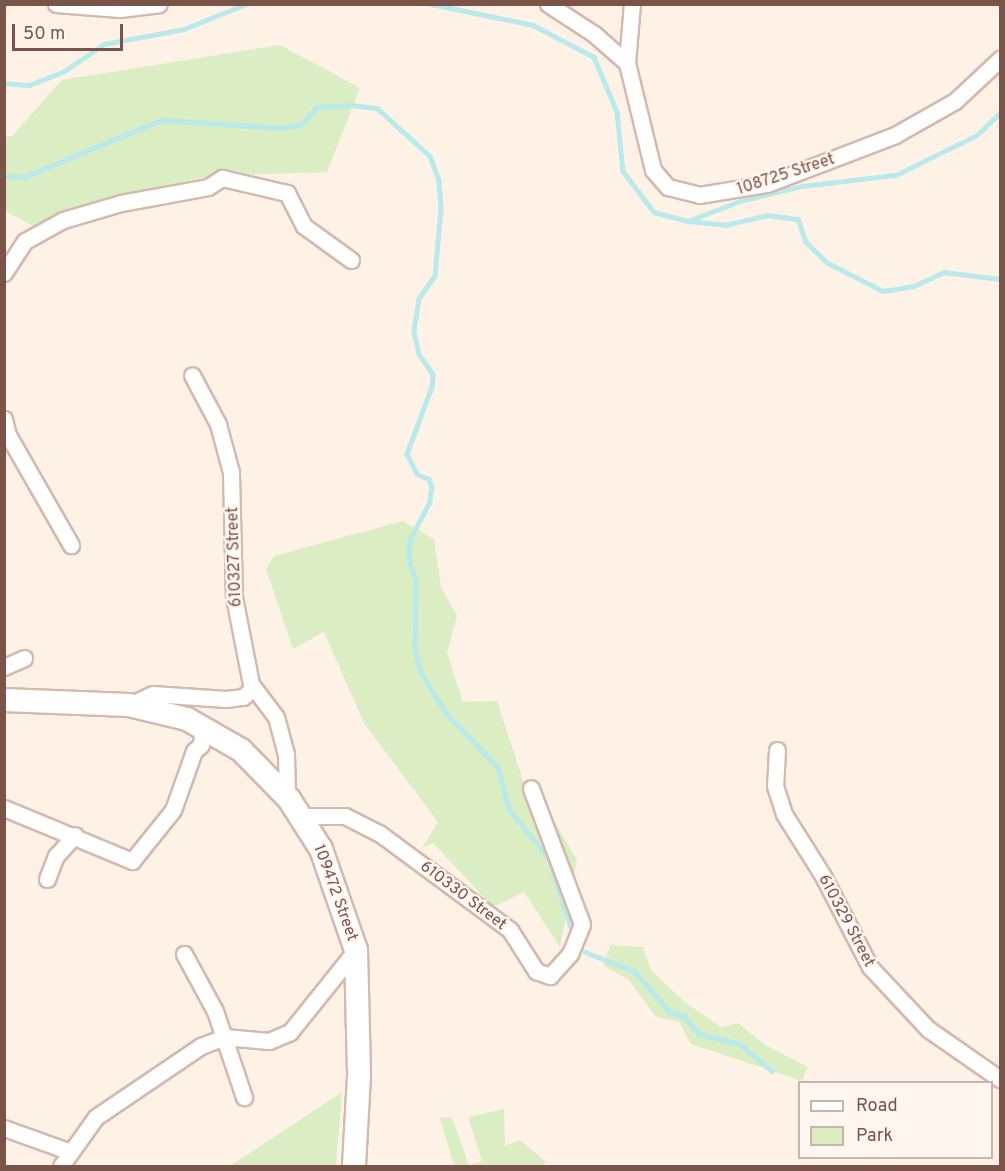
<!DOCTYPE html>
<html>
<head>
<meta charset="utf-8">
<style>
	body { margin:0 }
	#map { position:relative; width:1005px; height:1171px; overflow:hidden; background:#fef2e7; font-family:Overpass,sans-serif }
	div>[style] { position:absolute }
	.green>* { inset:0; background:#daedc3 }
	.stream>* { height:4.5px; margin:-2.25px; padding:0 2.25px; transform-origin:2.25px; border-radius:2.25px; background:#b9e9ea }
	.roads { filter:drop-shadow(2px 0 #d4baae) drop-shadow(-2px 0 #d4baae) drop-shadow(0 2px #d4baae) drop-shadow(0 -2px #d4baae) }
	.street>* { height:15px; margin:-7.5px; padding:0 7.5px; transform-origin:7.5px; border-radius:7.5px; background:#fff }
	.secondary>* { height:22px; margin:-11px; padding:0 11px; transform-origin:11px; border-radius:11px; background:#fff }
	span { translate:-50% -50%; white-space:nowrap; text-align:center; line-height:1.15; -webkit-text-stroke:4.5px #fff6ef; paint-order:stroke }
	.street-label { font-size:16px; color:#7a5448 }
	.frame { position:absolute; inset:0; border:6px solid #7a5448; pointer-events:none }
	.legend { position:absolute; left:798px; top:1081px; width:195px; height:78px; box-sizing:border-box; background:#fff6ef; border:2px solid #cab5ac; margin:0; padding:8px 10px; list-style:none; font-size:18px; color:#7a5448 }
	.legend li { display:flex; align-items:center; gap:12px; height:30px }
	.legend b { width:30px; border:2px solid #cab5ac }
	.scale { position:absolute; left:12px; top:24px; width:111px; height:27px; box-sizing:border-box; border:3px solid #7a5448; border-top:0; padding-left:8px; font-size:18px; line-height:21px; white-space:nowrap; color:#7a5448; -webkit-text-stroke:4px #fff6ef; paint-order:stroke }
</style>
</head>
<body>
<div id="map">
	<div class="green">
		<div style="clip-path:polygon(280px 45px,360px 88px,327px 172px,209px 176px,89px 204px,34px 226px,5px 211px,4px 137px,12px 136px,62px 80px)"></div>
		<div style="clip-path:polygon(403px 521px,434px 539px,441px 587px,457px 616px,447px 653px,463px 702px,497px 701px,525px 787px,545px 805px,577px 860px,560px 947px,524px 892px,493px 907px,433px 843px,422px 848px,438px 822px,364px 723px,324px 632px,293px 649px,266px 569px,274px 556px)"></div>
		<div style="clip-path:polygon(610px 945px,643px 947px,651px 970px,686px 1003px,721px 1027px,738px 1023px,765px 1045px,808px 1067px,802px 1081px,691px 1044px,679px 1022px,656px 1017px,629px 980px,604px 966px)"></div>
		<div style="clip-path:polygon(342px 1092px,336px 1166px,230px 1166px)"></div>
		<div style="clip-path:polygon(504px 1109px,505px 1146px,520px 1140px,546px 1162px,543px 1166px,454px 1166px,440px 1118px,452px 1117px,469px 1166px,482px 1161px,468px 1117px)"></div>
	</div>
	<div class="stream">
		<div style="left:431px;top:4px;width:104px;rotate:11.6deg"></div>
		<div style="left:533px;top:25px;width:69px;rotate:27.7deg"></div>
		<div style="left:594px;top:57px;width:60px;rotate:67.3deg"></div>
		<div style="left:617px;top:112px;width:59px;rotate:84.2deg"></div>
		<div style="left:623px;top:171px;width:51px;rotate:52.9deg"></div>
		<div style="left:654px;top:212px;width:35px;rotate:15deg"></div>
		<div style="left:688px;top:221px;width:56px;rotate:-21deg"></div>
		<div style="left:740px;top:201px;width:64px;rotate:-13.6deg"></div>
		<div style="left:802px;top:186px;width:95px;rotate:-6.7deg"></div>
		<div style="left:896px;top:175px;width:90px;rotate:-26.3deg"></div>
		<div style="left:977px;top:135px;width:32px;rotate:-44deg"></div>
		<div style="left:4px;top:83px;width:25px;rotate:5deg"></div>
		<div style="left:29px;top:85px;width:36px;rotate:-21deg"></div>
		<div style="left:63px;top:72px;width:50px;rotate:-34.3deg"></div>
		<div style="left:104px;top:44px;width:81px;rotate:-10.6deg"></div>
		<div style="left:184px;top:29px;width:67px;rotate:-22deg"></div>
		<div style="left:4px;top:176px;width:20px;rotate:3deg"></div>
		<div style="left:24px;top:177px;width:148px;rotate:-22.6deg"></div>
		<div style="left:161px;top:120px;width:123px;rotate:3.7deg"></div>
		<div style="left:284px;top:128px;width:18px;rotate:-13deg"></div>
		<div style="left:302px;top:124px;width:23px;rotate:-49deg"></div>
		<div style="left:317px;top:107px;width:34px;rotate:-3deg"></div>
		<div style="left:351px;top:105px;width:26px;rotate:7deg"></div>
		<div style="left:377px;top:108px;width:72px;rotate:42.2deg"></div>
		<div style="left:430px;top:156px;width:27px;rotate:70deg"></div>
		<div style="left:439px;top:181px;width:29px;rotate:86deg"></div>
		<div style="left:441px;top:210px;width:66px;rotate:95.2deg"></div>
		<div style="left:435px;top:276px;width:28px;rotate:125deg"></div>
		<div style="left:419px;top:299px;width:33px;rotate:99deg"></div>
		<div style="left:414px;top:332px;width:23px;rotate:77deg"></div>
		<div style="left:419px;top:354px;width:24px;rotate:55deg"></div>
		<div style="left:433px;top:374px;width:13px;rotate:94deg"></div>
		<div style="left:432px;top:387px;width:72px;rotate:110.5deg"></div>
		<div style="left:407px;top:454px;width:22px;rotate:63deg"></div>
		<div style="left:417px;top:474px;width:13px;rotate:23deg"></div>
		<div style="left:429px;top:479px;width:9px;rotate:69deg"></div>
		<div style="left:432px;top:487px;width:15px;rotate:98deg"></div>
		<div style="left:430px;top:502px;width:43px;rotate:117.8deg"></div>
		<div style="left:410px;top:540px;width:20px;rotate:93deg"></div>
		<div style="left:409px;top:560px;width:20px;rotate:70deg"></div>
		<div style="left:416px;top:579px;width:69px;rotate:90.8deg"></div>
		<div style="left:415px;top:648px;width:25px;rotate:76deg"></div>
		<div style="left:421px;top:672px;width:48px;rotate:58.6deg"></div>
		<div style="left:446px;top:713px;width:75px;rotate:46.1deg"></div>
		<div style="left:498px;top:767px;width:43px;rotate:75.3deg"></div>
		<div style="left:509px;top:809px;width:63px;rotate:50.8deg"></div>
		<div style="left:549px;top:858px;width:80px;rotate:72.5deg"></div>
		<div style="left:689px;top:221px;width:36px;rotate:6deg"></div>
		<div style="left:725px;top:225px;width:44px;rotate:-13.1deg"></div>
		<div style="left:768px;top:215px;width:30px;rotate:8deg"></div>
		<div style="left:798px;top:219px;width:24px;rotate:71deg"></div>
		<div style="left:806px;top:242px;width:30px;rotate:44deg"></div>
		<div style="left:828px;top:263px;width:62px;rotate:27deg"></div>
		<div style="left:883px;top:291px;width:31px;rotate:-9deg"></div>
		<div style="left:914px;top:286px;width:33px;rotate:-25deg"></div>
		<div style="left:944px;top:272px;width:56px;rotate:7.1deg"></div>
		<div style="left:585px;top:952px;width:53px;rotate:21.2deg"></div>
		<div style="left:634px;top:971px;width:55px;rotate:48.7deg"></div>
		<div style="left:670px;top:1012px;width:15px;rotate:16deg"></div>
		<div style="left:684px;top:1016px;width:23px;rotate:50deg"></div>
		<div style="left:699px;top:1034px;width:42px;rotate:13.7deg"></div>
		<div style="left:740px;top:1044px;width:42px;rotate:40.2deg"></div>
	</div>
	<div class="roads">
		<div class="street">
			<div style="left:56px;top:4px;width:64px;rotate:4.5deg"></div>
			<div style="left:120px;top:9px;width:39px;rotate:-7deg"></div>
			<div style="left:548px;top:4px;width:55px;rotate:33.1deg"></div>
			<div style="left:594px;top:34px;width:44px;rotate:41.3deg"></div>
			<div style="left:627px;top:63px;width:110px;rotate:76.3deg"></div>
			<div style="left:653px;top:170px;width:23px;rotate:49deg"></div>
			<div style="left:668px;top:187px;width:32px;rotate:14deg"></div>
			<div style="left:699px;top:195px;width:69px;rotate:-9.2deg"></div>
			<div style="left:767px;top:184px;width:137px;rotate:-20.9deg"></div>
			<div style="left:895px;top:135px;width:69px;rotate:-29.5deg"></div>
			<div style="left:955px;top:101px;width:62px;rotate:-43deg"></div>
			<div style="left:627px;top:63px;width:59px;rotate:-85.2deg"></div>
			<div style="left:4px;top:273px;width:38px;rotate:-57deg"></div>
			<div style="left:25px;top:241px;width:43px;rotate:-28.9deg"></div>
			<div style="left:63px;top:220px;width:60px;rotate:-16.3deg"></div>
			<div style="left:121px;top:203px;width:88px;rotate:-10.4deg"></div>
			<div style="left:208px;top:187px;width:17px;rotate:-33deg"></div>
			<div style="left:222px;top:178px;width:67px;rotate:13deg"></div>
			<div style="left:287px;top:193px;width:37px;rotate:63deg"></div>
			<div style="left:304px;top:226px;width:58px;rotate:35.9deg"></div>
			<div style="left:4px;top:419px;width:16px;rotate:76deg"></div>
			<div style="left:8px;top:435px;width:127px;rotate:60.2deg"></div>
			<div style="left:4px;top:667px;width:22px;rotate:-24deg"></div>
			<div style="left:251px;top:684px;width:41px;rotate:52.9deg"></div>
			<div style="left:276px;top:717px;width:38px;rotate:75deg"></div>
			<div style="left:286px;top:754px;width:42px;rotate:88.6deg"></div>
			<div style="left:129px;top:705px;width:26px;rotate:-25deg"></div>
			<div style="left:153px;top:694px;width:73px;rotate:3.9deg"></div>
			<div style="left:226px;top:699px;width:17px;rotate:-7deg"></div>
			<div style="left:243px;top:697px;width:12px;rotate:-42deg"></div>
			<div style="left:252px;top:689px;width:94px;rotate:-101.1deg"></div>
			<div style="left:234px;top:597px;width:125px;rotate:-91.4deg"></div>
			<div style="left:231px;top:472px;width:50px;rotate:-105.2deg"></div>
			<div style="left:218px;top:424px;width:55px;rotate:-118deg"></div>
			<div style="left:777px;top:750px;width:36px;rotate:93deg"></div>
			<div style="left:775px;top:786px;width:29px;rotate:72deg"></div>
			<div style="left:784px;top:814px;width:73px;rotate:57.8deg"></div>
			<div style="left:823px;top:876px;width:102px;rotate:62.7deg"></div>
			<div style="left:870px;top:967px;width:85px;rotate:46.9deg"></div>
			<div style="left:928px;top:1029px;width:88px;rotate:34.8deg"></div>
			<div style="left:4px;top:808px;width:139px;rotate:22.5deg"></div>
			<div style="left:132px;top:861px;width:65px;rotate:-51.2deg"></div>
			<div style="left:173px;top:810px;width:63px;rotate:-70.4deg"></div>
			<div style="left:194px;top:751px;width:9px;rotate:-41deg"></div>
			<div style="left:201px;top:745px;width:18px;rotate:-84deg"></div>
			<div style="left:301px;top:816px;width:44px"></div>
			<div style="left:345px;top:816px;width:38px;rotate:27deg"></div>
			<div style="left:379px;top:833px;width:163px;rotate:36.5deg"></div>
			<div style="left:510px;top:930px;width:49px;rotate:57.6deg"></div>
			<div style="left:536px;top:971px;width:15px;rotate:20deg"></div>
			<div style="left:550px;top:976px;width:30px;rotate:-48deg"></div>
			<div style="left:570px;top:954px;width:32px;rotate:-68deg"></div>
			<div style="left:582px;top:924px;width:145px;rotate:-110.6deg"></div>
			<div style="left:47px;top:879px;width:25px;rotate:-69deg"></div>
			<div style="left:56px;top:856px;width:28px;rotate:-48deg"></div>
			<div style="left:184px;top:954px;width:65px;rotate:61.5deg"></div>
			<div style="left:215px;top:1011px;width:91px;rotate:71.4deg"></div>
			<div style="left:4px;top:1128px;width:68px;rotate:19.8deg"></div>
			<div style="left:61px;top:1166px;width:60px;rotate:-54.5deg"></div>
			<div style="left:96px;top:1117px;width:127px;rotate:-34.1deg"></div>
			<div style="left:201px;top:1046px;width:25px;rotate:-21deg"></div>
			<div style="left:224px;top:1037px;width:45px;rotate:5.1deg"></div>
			<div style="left:269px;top:1041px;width:23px;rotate:-23deg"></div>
			<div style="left:290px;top:1032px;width:105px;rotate:-51.2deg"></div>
		</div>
		<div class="secondary">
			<div style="left:4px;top:700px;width:125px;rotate:2.3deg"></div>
			<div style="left:129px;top:705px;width:60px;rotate:13.6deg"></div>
			<div style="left:187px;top:719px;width:62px;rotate:29.9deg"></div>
			<div style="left:241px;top:750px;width:69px;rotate:45.6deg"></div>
			<div style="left:289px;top:799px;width:59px;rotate:57.4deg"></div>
			<div style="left:321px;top:849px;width:107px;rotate:70.9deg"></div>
			<div style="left:356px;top:950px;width:126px;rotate:88.6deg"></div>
			<div style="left:359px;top:1076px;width:90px;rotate:93.2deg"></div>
		</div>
	</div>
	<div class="street-label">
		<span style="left:786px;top:175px;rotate:-18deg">108725 Street</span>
		<span style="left:235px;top:557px;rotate:-92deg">610327 Street</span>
		<span style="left:335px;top:893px;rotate:70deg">109472 Street</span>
		<span style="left:463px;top:896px;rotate:37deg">610330 Street</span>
		<span style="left:846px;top:921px;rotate:62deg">610329 Street</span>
	</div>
	<div class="frame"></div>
	<ul class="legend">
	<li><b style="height:8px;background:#fff"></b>Road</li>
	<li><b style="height:16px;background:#daedc3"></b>Park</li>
	</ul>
	<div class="scale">50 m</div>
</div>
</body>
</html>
